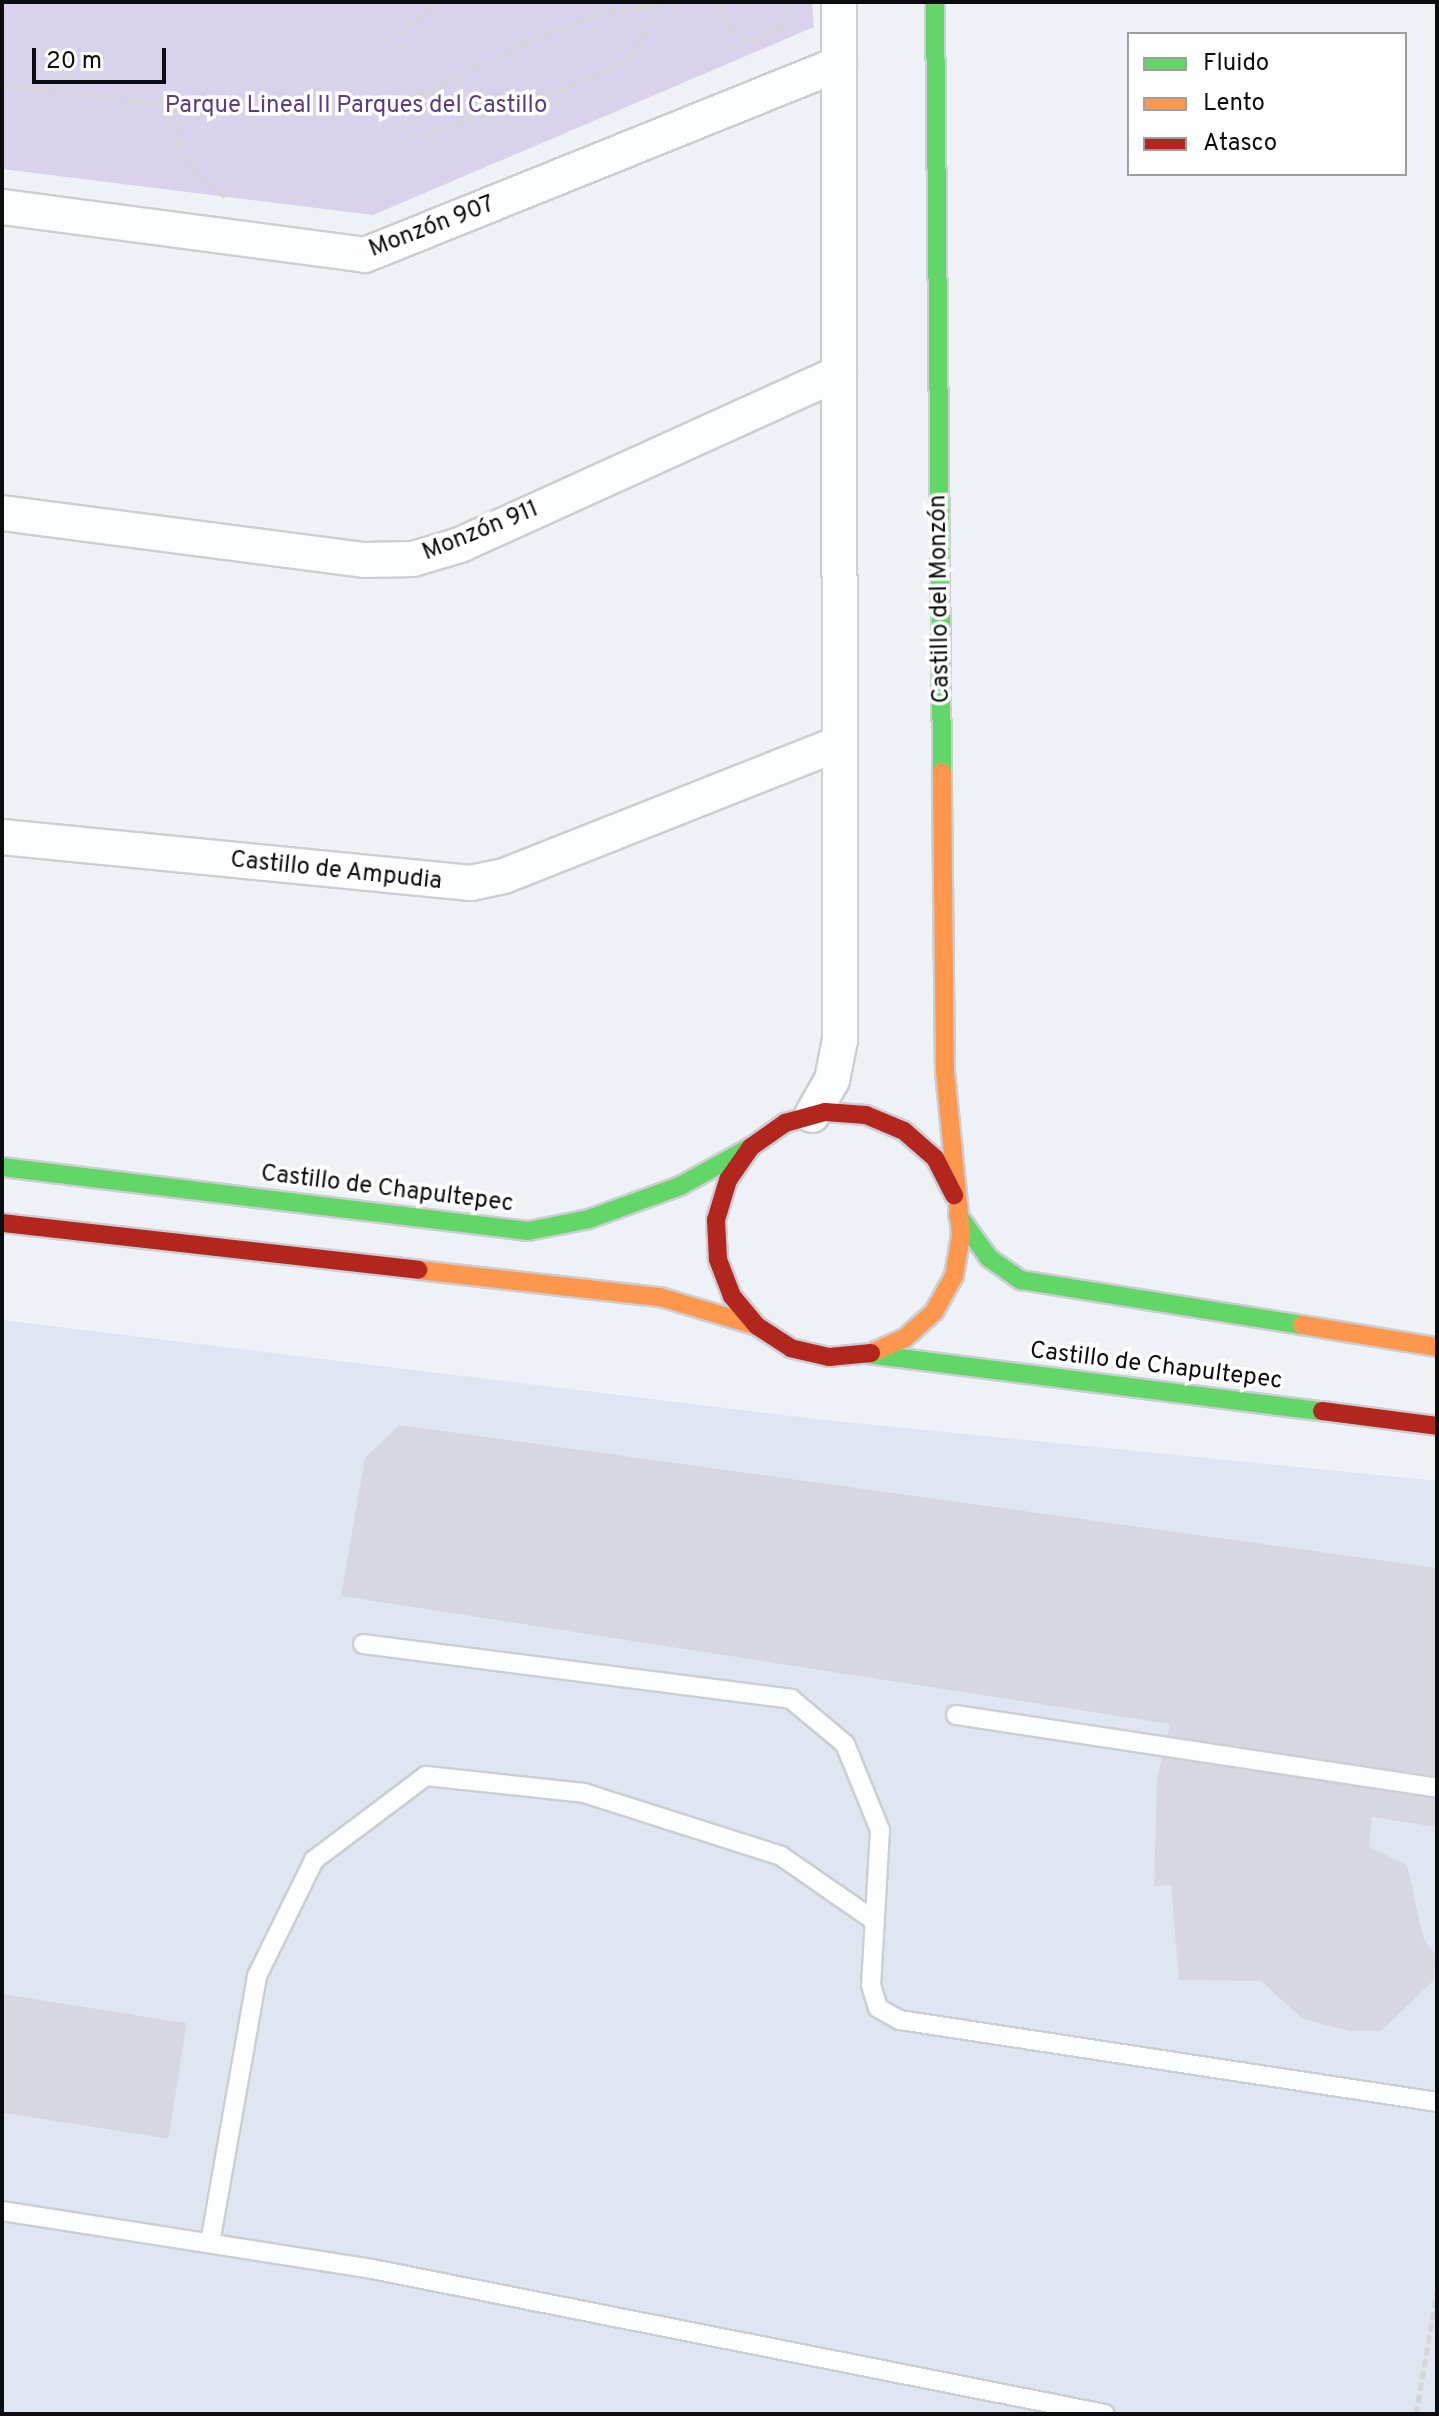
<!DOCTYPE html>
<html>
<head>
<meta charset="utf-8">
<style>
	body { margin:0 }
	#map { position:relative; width:1439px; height:2416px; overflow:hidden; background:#eef1f6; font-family:Overpass,sans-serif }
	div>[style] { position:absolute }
	.built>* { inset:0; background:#e0e6f1 }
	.green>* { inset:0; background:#dad1ec }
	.building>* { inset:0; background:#d6d7e1; transform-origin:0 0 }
	.path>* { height:5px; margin-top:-2.5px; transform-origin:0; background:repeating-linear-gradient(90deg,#d5d6d7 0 8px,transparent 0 12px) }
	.roads { filter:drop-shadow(2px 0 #cbced2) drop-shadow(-2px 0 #cbced2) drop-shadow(0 2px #cbced2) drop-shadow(0 -2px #cbced2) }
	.lane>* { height:18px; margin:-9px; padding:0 9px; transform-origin:9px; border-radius:9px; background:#fcfdfe }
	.street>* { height:34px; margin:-17px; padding:0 17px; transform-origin:17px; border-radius:17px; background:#fcfdfe }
	.fast>* { height:18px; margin:-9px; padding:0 9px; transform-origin:9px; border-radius:9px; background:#63d668 }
	.slow>* { height:18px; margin:-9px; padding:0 9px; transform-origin:9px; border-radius:9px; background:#ff974d }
	.jam>* { height:18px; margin:-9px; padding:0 9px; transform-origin:9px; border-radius:9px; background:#b3261e }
	span { translate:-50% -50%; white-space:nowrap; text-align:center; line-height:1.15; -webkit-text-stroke:7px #fff; paint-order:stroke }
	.park-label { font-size:24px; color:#5d3b80 }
	.street-label { font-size:24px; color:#0b0c10 }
	.frame { position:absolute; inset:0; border:4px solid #0b0c10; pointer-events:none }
	.legend { position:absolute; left:1127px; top:32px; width:280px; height:144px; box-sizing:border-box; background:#fff; border:2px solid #9d9e9f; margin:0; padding:10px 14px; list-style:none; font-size:24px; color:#0b0c10 }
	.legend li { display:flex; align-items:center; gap:16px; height:40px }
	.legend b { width:40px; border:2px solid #9d9e9f }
	.scale { position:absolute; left:32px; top:48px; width:134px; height:36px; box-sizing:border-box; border:4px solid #0b0c10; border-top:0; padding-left:10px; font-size:24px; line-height:28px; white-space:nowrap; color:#0b0c10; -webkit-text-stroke:6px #fff; paint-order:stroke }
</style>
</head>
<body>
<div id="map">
	<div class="built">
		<div style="clip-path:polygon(2px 1320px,815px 1419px,1437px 1481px,1437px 2414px,2px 2414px)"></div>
	</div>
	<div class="green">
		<div style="clip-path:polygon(2px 2px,812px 2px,814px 27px,373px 215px,2px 169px)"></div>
	</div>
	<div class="building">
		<div style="clip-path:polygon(399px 1425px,1437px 1568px,1437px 1827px,1372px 1817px,1369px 1847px,1407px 1865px,1423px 1937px,1437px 1957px,1433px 1981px,1381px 2031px,1350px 2031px,1303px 2019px,1261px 1981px,1179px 1980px,1171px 1885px,1154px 1886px,1157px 1780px,1170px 1724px,341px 1596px,365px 1458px)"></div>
		<div style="left:2px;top:1994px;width:187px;height:117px;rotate:9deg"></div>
	</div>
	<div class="path">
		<div style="left:718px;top:2px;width:31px;rotate:65deg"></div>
		<div style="left:731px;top:30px;width:27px;rotate:27deg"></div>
		<div style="left:755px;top:42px;width:26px;rotate:-28deg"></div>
		<div style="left:778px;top:30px;width:30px;rotate:-69deg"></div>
		<div style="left:397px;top:35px;width:53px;rotate:-38.2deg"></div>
		<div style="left:2px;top:85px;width:174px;rotate:6.6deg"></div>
		<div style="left:175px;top:105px;width:57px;rotate:81.9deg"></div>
		<div style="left:183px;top:161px;width:55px;rotate:39.8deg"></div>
		<div style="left:398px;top:105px;width:138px;rotate:-26.2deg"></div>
		<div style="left:522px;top:44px;width:81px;rotate:-21.8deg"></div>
		<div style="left:597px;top:14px;width:86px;rotate:-8deg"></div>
		<div style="left:399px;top:142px;width:194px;rotate:-18.3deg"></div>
		<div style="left:583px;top:81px;width:53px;rotate:-25.6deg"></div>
		<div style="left:631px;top:58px;width:64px;rotate:-61deg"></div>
		<div style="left:1416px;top:2414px;width:125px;rotate:-80.3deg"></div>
	</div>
	<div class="roads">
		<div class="lane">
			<div style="left:363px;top:1644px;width:432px;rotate:7.3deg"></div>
			<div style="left:791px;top:1699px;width:70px;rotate:39.8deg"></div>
			<div style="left:845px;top:1744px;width:93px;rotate:67.9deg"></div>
			<div style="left:880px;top:1830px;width:155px;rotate:93.3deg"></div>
			<div style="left:871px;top:1985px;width:24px;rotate:73deg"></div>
			<div style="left:878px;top:2008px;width:25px;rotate:29deg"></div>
			<div style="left:900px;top:2020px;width:543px;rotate:8.68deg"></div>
			<div style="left:956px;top:1715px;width:487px;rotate:8.6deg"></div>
			<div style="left:2px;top:2211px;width:375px;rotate:8.9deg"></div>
			<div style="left:372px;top:2269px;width:747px;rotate:11.19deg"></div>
			<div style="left:210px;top:2243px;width:271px;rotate:-80deg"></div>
			<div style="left:257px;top:1976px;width:129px;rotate:-63.8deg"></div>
			<div style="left:314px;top:1860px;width:140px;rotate:-36.9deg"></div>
			<div style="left:426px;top:1776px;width:159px;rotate:6.1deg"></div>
			<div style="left:584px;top:1793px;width:207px;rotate:17.7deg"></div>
			<div style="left:781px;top:1856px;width:114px;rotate:34.7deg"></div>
		</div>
		<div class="street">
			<div style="left:2px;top:207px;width:366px;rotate:7.5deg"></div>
			<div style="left:365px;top:255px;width:511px;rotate:-21.95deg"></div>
			<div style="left:2px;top:513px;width:365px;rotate:7.4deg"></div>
			<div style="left:364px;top:560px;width:49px;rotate:-1.2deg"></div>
			<div style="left:413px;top:559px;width:49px;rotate:-16.6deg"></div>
			<div style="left:460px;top:545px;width:416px;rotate:-24.4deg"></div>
			<div style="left:2px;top:837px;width:471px;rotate:5.6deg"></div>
			<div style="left:471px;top:883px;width:34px;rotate:-12deg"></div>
			<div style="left:504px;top:876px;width:358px;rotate:-21.6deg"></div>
			<div style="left:812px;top:1115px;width:40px;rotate:-60.3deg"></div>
			<div style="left:832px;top:1080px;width:41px;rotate:-78.7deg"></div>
			<div style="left:840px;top:1040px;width:1038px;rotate:-90.06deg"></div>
		</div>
		<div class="fast">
			<div style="left:935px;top:2px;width:770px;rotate:89.48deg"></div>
			<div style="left:2px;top:1167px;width:530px;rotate:6.94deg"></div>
			<div style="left:528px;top:1231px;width:62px;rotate:-11.1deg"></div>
			<div style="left:589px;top:1219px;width:97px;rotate:-19.9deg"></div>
			<div style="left:680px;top:1186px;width:79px;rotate:-28.8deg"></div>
			<div style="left:958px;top:1215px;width:53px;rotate:54.2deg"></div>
			<div style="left:989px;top:1258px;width:39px;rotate:35deg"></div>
			<div style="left:1021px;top:1280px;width:285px;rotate:9.1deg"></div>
			<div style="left:868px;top:1354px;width:458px;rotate:7.2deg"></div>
		</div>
		<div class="slow">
			<div style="left:418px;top:1270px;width:244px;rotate:6.4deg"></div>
			<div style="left:660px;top:1297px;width:101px;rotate:16.6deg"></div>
			<div style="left:1302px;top:1325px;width:137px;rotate:9.3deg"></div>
			<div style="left:871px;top:1353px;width:37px;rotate:-24deg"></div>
			<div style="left:905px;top:1338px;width:39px;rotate:-42deg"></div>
			<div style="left:934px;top:1312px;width:41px;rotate:-60.9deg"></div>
			<div style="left:954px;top:1276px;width:42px;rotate:-80.3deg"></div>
			<div style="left:961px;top:1235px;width:165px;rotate:-95.6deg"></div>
			<div style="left:945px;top:1071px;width:299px;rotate:-90.6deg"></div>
		</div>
		<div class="jam">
			<div style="left:2px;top:1223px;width:419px;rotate:6.4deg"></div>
			<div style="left:871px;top:1353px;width:42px;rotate:174.6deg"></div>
			<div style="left:829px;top:1357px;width:39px;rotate:-167deg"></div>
			<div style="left:791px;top:1348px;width:40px;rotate:-147.1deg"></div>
			<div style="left:757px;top:1326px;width:39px;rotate:-130deg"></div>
			<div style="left:732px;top:1296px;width:40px;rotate:-111deg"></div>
			<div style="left:718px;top:1259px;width:39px;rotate:-93deg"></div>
			<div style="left:716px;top:1220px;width:42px;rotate:-73.3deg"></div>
			<div style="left:728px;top:1180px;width:40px;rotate:-55.1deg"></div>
			<div style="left:751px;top:1147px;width:42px;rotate:-35.2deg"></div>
			<div style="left:785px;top:1123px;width:41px;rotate:-15.4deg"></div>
			<div style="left:825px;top:1112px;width:41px;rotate:4.2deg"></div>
			<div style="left:866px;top:1115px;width:41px;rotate:22.8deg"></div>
			<div style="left:904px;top:1131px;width:41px;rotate:41.1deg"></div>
			<div style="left:935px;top:1158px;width:42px;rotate:62.8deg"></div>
			<div style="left:1322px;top:1411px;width:116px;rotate:7.4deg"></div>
		</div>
	</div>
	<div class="park-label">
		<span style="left:356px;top:107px">Parque Lineal II Parques del Castillo</span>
	</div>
	<div class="street-label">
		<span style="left:432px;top:228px;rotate:-21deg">Monzón 907</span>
		<span style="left:481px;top:532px;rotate:-22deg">Monzón 911</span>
		<span style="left:941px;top:599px;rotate:-91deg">Castillo del Monzón</span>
		<span style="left:336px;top:872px;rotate:6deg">Castillo de Ampudia</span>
		<span style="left:387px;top:1190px;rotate:7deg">Castillo de Chapultepec</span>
		<span style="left:1156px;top:1367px;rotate:7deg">Castillo de Chapultepec</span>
	</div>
	<div class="frame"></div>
	<ul class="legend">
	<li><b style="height:10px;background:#63d668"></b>Fluido</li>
	<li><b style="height:10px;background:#ff974d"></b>Lento</li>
	<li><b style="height:10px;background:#b3261e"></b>Atasco</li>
	</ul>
	<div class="scale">20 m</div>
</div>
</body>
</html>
